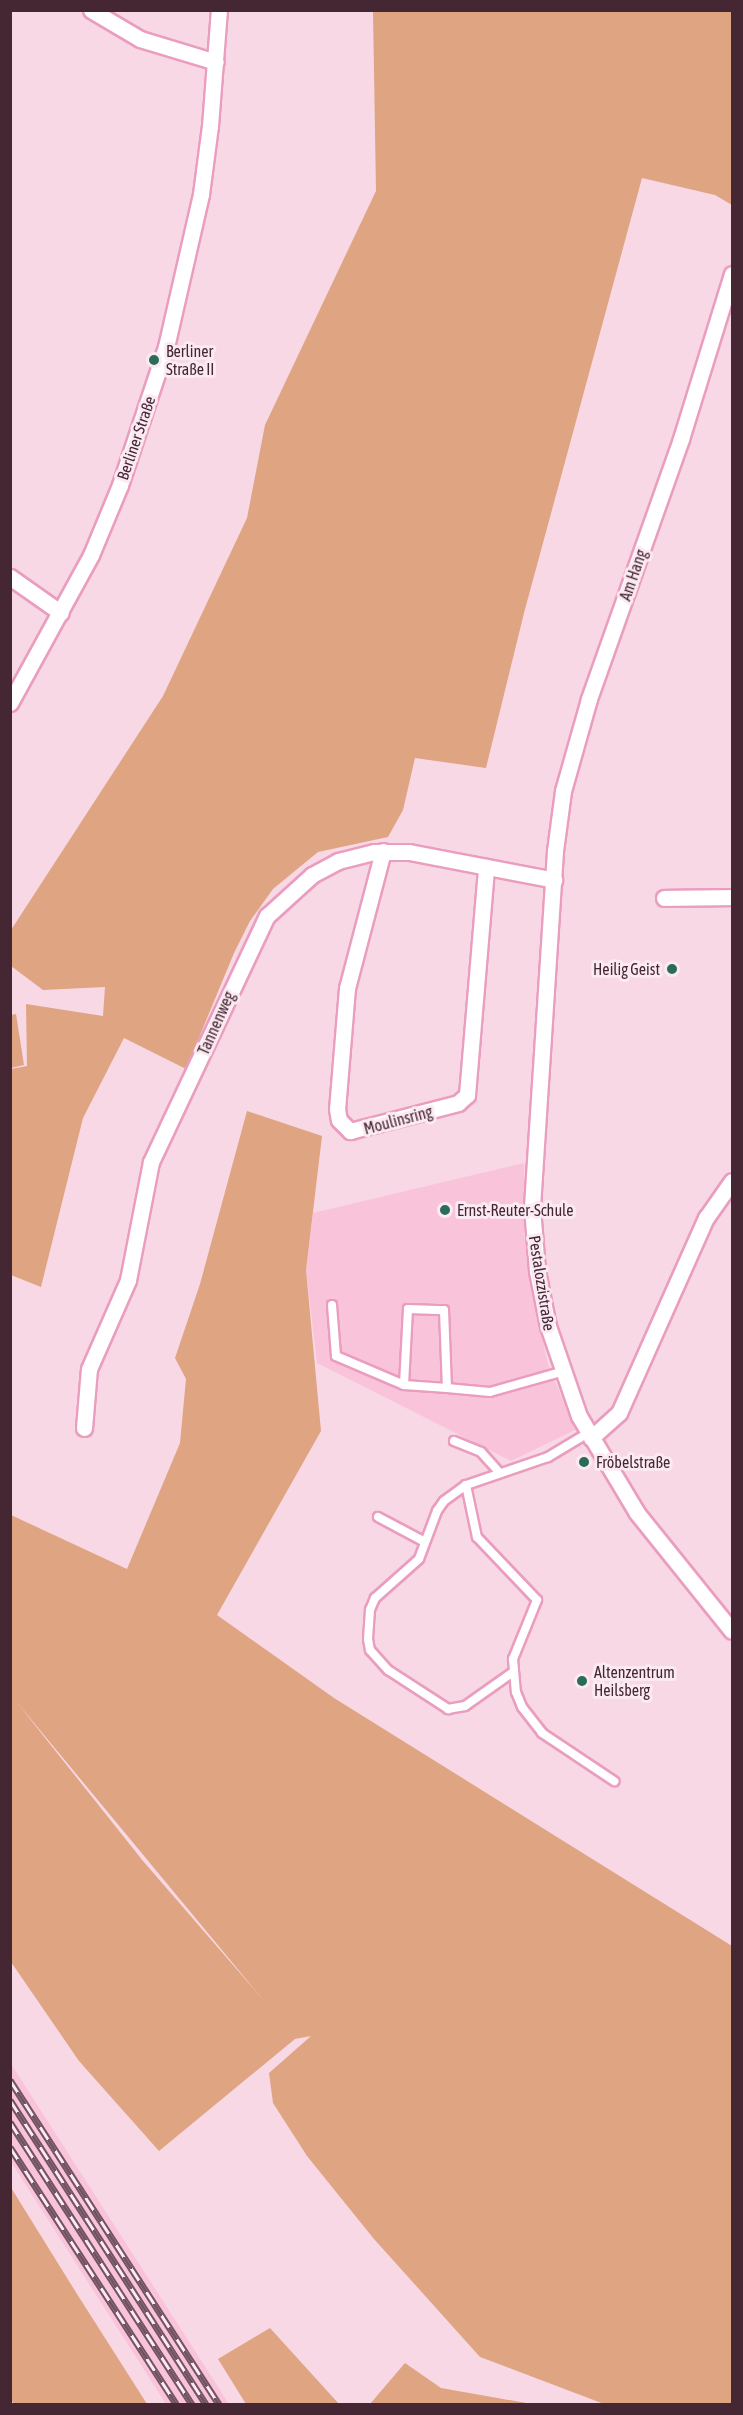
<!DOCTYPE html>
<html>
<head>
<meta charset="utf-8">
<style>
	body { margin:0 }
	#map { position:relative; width:743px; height:2415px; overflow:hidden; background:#f8d8e5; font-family:"Asap Condensed",sans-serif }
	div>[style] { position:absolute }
	.built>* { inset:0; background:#f9c4da }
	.green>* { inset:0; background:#dfa481 }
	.roads { filter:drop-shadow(2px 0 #ea9dbf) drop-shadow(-2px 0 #ea9dbf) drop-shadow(0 2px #ea9dbf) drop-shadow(0 -2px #ea9dbf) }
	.service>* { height:8px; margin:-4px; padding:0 4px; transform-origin:4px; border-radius:4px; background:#fff }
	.minor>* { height:15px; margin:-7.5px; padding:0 7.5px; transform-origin:7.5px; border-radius:7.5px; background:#fff }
	.rail>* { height:7px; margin-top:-3.5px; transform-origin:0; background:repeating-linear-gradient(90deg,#fbeaf1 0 14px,#725360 0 28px); box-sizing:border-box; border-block:2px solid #725360 }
	.dots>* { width:16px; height:16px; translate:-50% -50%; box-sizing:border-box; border:3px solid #fbeaf1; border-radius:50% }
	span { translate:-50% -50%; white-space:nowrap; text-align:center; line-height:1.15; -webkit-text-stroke:6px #fbeaf1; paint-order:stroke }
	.poi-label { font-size:16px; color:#452734 }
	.left { translate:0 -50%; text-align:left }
	.right { translate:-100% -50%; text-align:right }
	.street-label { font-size:16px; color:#452734 }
	.frame { position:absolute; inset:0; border:12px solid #452734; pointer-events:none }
</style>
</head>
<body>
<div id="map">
	<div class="built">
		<div style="clip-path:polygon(524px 1163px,524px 1231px,529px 1281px,548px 1364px,575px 1430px,511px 1461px,317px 1363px,306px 1270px,313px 1213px)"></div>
		<div style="clip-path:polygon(10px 2064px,11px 2064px,229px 2404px,166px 2404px,11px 2162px)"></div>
	</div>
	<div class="green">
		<div style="clip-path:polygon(373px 11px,732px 11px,732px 205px,715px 195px,642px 178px,524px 613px,486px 768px,415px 758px,403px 810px,388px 837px,318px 852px,273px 889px,250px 921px,234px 953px,186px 1069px,124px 1038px,83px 1118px,41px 1287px,11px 1275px,11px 1069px,27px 1066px,26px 1004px,103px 1016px,105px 987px,43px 990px,11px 966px,11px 930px,163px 696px,247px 518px,265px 425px,376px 191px)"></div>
		<div style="clip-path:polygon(16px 1014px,24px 1065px,11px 1068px,11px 1015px)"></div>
		<div style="clip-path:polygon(247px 1111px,322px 1136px,306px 1270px,321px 1431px,217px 1615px,334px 1698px,732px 1946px,732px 2404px,604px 2404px,480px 2357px,374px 2239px,307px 2156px,273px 2103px,269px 2073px,311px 2036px,295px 2039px,159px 2151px,79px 2061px,11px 1962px,11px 1695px,143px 1861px,265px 2002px,10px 1694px,11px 1515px,127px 1569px,180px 1443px,186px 1379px,175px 1358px,200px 1284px)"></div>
		<div style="clip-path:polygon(10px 2186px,77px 2294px,147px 2404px,15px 2404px,11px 2401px)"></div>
		<div style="clip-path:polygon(270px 2328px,339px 2404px,246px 2404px,218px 2359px)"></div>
		<div style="clip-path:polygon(405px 2363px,441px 2388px,532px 2404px,370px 2404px)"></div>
	</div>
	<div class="roads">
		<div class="service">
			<div style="left:332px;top:1305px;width:51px;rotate:85.5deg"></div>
			<div style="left:336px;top:1356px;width:74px;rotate:23.1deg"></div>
			<div style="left:447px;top:1388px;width:43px;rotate:-176deg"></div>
			<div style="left:404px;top:1385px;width:76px;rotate:-87deg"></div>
			<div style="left:408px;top:1309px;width:36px;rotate:2deg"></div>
			<div style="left:444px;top:1310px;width:78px;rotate:87.8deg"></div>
			<div style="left:447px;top:1388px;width:43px;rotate:5.3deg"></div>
			<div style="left:490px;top:1392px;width:74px;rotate:-15.7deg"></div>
			<div style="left:588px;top:1433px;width:47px;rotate:149deg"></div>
			<div style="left:548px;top:1457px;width:87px;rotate:161.1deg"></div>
			<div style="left:466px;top:1485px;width:53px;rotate:78.1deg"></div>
			<div style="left:477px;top:1537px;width:87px;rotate:46.4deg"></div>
			<div style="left:537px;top:1600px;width:64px;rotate:112.1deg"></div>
			<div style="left:513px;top:1659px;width:33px;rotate:85deg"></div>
			<div style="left:516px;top:1692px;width:16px;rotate:68deg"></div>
			<div style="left:522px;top:1707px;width:33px;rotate:52deg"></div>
			<div style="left:542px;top:1733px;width:87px;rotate:33.7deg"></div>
			<div style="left:454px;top:1441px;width:29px;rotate:22deg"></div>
			<div style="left:481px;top:1452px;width:25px;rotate:48deg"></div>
			<div style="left:466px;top:1485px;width:27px;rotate:144deg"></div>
			<div style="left:444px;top:1501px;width:12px;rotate:125deg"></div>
			<div style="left:437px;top:1511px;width:51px;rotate:110.6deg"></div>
			<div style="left:419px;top:1559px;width:59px;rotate:138.4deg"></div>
			<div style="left:375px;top:1598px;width:13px;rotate:113deg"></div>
			<div style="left:370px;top:1610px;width:29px;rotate:94deg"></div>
			<div style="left:368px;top:1639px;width:11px;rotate:80deg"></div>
			<div style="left:370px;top:1650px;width:27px;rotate:48deg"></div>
			<div style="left:388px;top:1670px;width:72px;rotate:33deg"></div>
			<div style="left:448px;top:1709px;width:17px;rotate:-10deg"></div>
			<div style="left:465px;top:1706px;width:59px;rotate:-35.3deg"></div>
			<div style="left:378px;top:1517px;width:53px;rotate:28deg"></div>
		</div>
		<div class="minor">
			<div style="left:91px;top:10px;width:57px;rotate:30.6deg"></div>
			<div style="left:140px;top:39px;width:79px;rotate:16.8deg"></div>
			<div style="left:732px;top:274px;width:173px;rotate:107.2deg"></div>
			<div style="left:681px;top:439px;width:276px;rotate:109.5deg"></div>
			<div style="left:589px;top:699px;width:96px;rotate:105.8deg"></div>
			<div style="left:563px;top:791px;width:61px;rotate:97.6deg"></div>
			<div style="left:555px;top:851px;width:357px;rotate:93.7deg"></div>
			<div style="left:532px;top:1207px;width:64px;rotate:85.5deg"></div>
			<div style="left:537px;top:1271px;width:56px;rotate:78.7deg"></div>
			<div style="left:548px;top:1326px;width:95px;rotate:71deg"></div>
			<div style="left:579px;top:1416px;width:113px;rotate:59.1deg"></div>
			<div style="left:637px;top:1513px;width:151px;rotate:51.2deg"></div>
			<div style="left:10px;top:577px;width:62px;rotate:35.2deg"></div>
			<div style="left:10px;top:703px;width:169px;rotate:-61.3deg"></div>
			<div style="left:91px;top:555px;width:76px;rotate:-67.5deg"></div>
			<div style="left:120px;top:485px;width:145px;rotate:-71.6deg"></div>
			<div style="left:166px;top:347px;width:157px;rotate:-77.1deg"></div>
			<div style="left:201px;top:194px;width:69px;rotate:-82.5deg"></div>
			<div style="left:210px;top:126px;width:116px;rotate:-85.6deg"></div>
			<div style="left:383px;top:851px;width:142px;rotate:104.7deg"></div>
			<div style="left:347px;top:988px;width:121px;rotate:94.7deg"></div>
			<div style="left:337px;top:1109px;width:11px;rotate:80deg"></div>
			<div style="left:339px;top:1120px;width:16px;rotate:45deg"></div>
			<div style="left:350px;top:1131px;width:112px;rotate:-14.5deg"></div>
			<div style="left:458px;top:1103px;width:12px;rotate:-42deg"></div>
			<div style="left:467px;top:1095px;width:229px;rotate:-85.2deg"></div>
			<div style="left:664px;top:898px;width:68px;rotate:-0.8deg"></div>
			<div style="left:84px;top:1428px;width:59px;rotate:-85.2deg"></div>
			<div style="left:89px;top:1369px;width:97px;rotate:-66.3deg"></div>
			<div style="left:128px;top:1280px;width:120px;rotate:-79deg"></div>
			<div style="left:151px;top:1162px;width:272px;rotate:-64.8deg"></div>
			<div style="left:267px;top:916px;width:61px;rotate:-42.3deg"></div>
			<div style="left:312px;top:875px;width:30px;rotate:-28deg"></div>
			<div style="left:338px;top:861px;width:37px;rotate:-14deg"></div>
			<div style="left:374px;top:852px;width:35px"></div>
			<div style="left:409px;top:852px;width:148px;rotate:10.9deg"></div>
			<div style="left:591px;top:1438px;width:38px;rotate:-42deg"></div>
			<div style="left:619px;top:1413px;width:214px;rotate:-66deg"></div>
			<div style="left:706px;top:1218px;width:45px;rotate:-54.9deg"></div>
		</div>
	</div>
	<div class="rail">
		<div style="left:10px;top:2080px;width:386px;rotate:57.2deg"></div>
		<div style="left:10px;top:2100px;width:362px;rotate:57.2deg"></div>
		<div style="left:10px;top:2122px;width:336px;rotate:57.2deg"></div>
		<div style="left:10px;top:2147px;width:306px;rotate:57.1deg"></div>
	</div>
	<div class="dots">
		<div style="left:154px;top:360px;background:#2b6b59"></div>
		<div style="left:672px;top:969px;background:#2b6b59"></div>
		<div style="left:445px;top:1210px;background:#2b6b59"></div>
		<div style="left:584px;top:1462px;background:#2b6b59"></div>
		<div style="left:582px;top:1681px;background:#2b6b59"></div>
	</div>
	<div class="poi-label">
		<span class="left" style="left:166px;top:360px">Berliner<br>Straße II</span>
		<span class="right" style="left:660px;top:969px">Heilig Geist</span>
		<span class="left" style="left:457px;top:1210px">Ernst-Reuter-Schule</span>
		<span class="left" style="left:596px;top:1462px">Fröbelstraße</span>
		<span class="left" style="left:594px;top:1681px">Altenzentrum<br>Heilsberg</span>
	</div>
	<div class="street-label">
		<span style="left:136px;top:438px;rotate:-71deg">Berliner Straße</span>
		<span style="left:633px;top:575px;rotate:-71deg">Am Hang</span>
		<span style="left:216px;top:1023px;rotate:-66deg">Tannenweg</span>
		<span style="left:398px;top:1120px;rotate:-15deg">Moulinsring</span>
		<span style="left:542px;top:1283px;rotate:81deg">Pestalozzistraße</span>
	</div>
	<div class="frame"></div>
</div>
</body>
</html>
